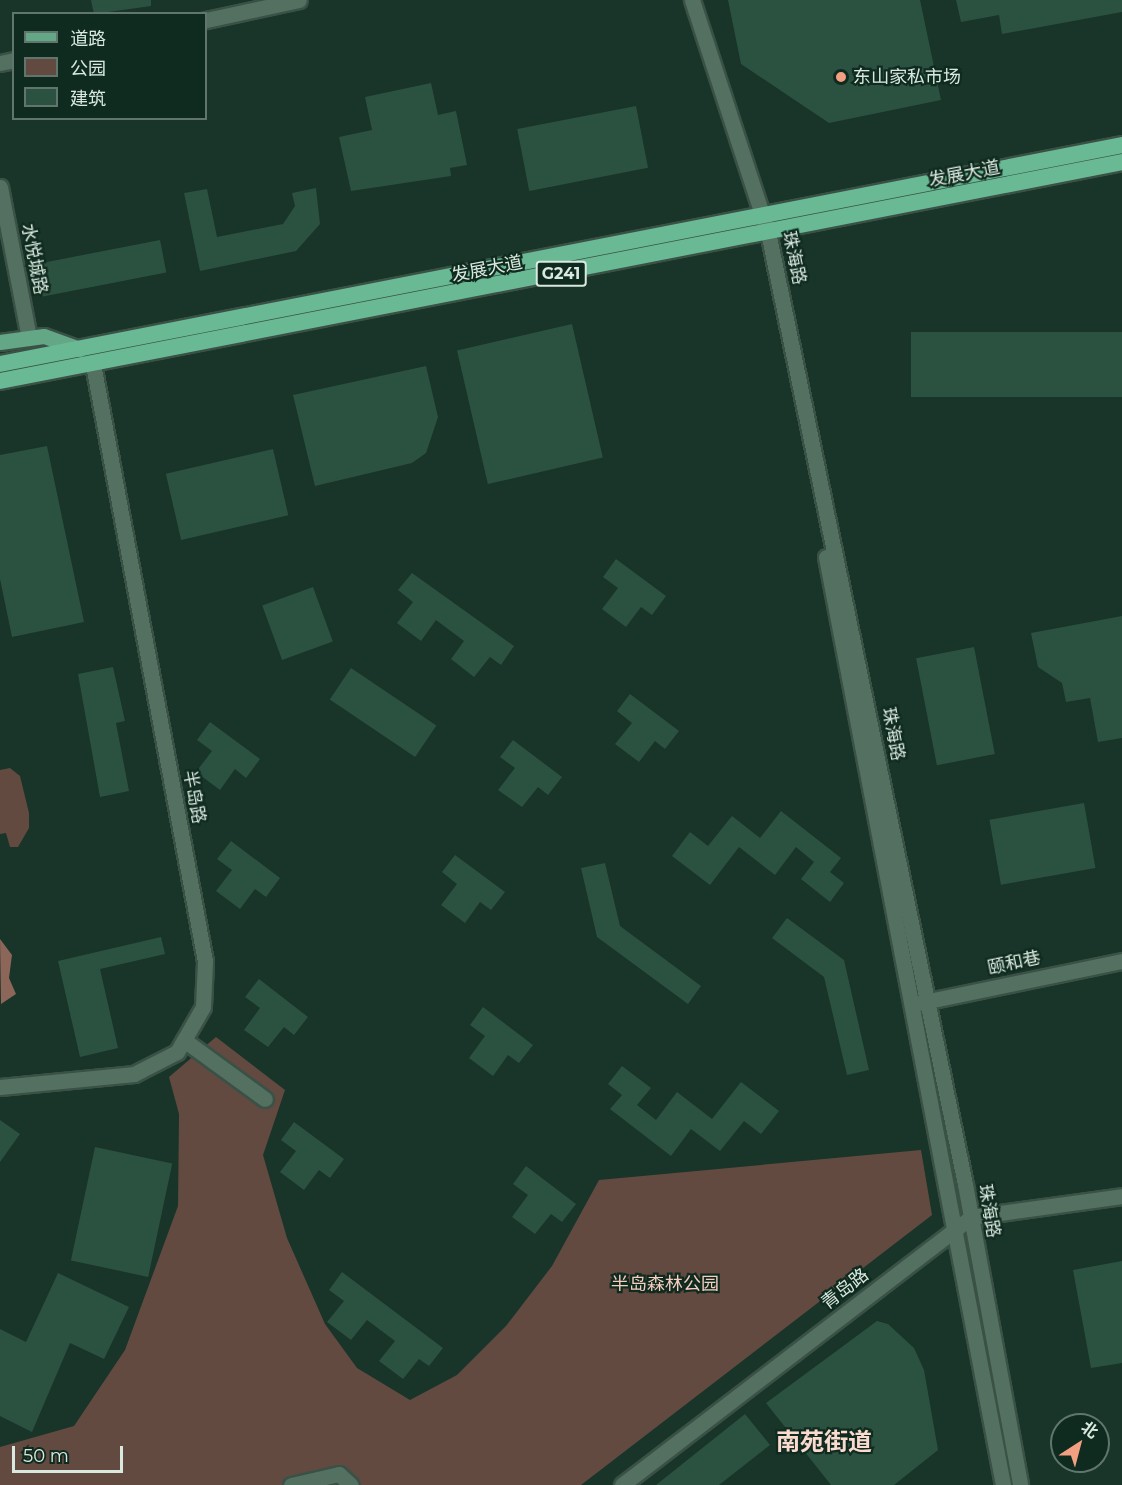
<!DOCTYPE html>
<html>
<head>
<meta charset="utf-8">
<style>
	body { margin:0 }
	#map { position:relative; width:1122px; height:1485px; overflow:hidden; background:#193428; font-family:Montserrat,"Noto Sans SC",sans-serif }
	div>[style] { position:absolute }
	.green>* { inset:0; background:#634a41 }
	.water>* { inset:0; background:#8c6659 }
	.building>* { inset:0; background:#2b5240; transform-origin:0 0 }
	.roads { filter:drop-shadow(2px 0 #3a5146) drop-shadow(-2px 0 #3a5146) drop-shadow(0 2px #3a5146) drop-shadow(0 -2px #3a5146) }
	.minor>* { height:15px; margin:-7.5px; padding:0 7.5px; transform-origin:7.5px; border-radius:7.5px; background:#547061 }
	.tertiary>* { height:15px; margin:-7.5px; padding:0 7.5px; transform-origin:7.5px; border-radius:7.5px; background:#547061 }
	.secondary>* { height:15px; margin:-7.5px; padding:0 7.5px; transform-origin:7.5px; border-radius:7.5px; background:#547061 }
	.primary>* { height:15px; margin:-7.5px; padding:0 7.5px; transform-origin:7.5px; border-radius:7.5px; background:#64a787 }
	.trunk>* { height:16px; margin:-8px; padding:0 8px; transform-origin:8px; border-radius:8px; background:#69b994 }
	.dots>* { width:16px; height:16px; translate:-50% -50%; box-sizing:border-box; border:3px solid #0f2a1e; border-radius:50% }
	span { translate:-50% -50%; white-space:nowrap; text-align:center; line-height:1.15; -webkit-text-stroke:4.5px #0f2a1e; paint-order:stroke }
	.shield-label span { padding:2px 4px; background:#0f2a1e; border:2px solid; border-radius:4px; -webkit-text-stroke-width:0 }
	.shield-label { font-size:16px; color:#d9e9e0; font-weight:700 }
	.poi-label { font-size:18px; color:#d9e9e0 }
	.left { translate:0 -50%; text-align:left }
	.street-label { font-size:18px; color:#d9e9e0 }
	.park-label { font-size:18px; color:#f6cdbf }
	.district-label { font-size:24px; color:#fbdacf; font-weight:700 }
	.legend { position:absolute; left:12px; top:12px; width:195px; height:108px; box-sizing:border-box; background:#0f2a1e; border:2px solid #60766c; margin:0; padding:8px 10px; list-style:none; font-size:18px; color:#d9e9e0 }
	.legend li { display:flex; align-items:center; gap:12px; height:30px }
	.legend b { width:30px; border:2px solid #60766c }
	.north { position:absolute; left:1050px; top:1413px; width:60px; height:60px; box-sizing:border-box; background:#0f2a1e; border:2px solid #60766c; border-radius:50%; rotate:36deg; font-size:16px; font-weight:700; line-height:24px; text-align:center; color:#d9e9e0 }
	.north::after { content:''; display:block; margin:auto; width:21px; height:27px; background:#f39f82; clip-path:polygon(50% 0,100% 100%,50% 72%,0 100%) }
	.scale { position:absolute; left:12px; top:1446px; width:111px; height:27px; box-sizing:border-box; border:3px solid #d9e9e0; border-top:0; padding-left:8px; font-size:18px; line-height:21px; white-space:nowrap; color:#d9e9e0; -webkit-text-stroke:4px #0f2a1e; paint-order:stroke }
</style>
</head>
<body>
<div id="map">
	<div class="green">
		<div style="clip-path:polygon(10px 768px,20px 776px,29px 813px,29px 828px,18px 847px,10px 847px,6px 833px,0 834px,0 770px)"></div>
		<div style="clip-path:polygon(216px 1037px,285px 1090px,263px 1155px,287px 1238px,325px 1324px,357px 1368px,410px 1400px,457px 1375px,506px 1326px,552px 1266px,599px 1180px,921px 1150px,932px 1215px,581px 1485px,0 1485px,0 1447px,74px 1426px,125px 1350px,178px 1206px,179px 1114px,169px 1077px)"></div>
	</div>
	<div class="water">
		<div style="clip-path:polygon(0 939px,12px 955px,9px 978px,16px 994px,1px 1004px)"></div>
	</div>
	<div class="building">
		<div style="clip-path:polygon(91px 0,151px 0,151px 6px,94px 14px)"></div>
		<div style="clip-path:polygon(728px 0,920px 0,941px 100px,829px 123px,741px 64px)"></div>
		<div style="clip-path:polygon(956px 0,1122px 0,1122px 12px,1002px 34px,999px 15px,961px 22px)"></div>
		<div style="clip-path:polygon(431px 83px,438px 115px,456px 111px,467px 165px,450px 168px,451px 176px,351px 191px,339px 137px,372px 130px,365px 97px)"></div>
		<div style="left:636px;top:106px;width:63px;height:121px;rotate:79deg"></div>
		<div style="clip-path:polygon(316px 188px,320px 224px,296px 251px,200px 271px,184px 193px,207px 189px,217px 237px,283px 224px,295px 206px,292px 193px)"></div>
		<div style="left:160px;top:240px;width:33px;height:127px;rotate:79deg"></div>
		<div style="left:572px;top:324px;width:137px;height:118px;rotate:77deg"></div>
		<div style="left:1122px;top:332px;width:65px;height:211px;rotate:90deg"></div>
		<div style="clip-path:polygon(426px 366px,438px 417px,426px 453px,412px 463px,315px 486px,293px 395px)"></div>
		<div style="clip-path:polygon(47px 446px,84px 622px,12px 637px,0 579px,0 455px)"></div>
		<div style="left:273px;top:449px;width:68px;height:110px;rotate:77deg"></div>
		<div style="clip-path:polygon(616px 559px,666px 596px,652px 615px,641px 607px,626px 627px,602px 609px,618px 588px,603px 577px)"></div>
		<div style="clip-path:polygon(412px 573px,514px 646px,501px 665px,490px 657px,474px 677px,451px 659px,464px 641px,436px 620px,421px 641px,397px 623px,413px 602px,398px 590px)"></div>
		<div style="left:313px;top:587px;width:58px;height:54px;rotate:70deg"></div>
		<div style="clip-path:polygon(1122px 616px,1122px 738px,1098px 742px,1090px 698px,1066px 702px,1062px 683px,1038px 667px,1031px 633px)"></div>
		<div style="left:974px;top:647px;width:109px;height:59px;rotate:79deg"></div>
		<div style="clip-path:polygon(113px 667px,125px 721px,116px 723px,129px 791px,100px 797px,78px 674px)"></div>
		<div style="left:351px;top:668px;width:103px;height:38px;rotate:34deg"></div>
		<div style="clip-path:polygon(630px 694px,679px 731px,665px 749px,655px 741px,639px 762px,615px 744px,632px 723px,617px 711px)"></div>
		<div style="clip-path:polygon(210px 722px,260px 759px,246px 778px,235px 769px,220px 790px,196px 772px,212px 751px,197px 740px)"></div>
		<div style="clip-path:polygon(513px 740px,562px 777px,548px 795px,538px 787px,522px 807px,498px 790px,515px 768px,500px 757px)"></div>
		<div style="left:1084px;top:803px;width:66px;height:96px;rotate:80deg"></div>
		<div style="clip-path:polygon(781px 811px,841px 858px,830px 872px,844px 883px,830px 902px,801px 879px,814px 862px,796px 847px,775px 875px,739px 847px,710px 885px,672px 856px,690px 832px,708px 846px,732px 816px,760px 838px)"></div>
		<div style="clip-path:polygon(231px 841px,280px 878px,266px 897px,255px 889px,240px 909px,216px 891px,232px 870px,217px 859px)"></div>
		<div style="clip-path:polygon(455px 855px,505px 892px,491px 910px,480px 902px,465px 923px,441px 905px,457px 884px,442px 872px)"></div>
		<div style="clip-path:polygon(605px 863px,620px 926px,701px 986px,688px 1004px,597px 937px,581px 868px)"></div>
		<div style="clip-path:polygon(787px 918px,844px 960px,869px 1070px,847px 1075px,824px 977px,772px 938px)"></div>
		<div style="clip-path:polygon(161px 937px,165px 954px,100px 969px,118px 1048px,80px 1057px,58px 961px)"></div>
		<div style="clip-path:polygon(259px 979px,308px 1017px,294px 1035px,284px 1027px,268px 1047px,244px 1030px,260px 1008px,245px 997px)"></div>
		<div style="clip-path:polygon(483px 1007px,533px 1045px,519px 1063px,508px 1055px,493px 1076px,469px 1058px,485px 1036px,470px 1025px)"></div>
		<div style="clip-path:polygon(622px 1066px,651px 1088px,637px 1105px,656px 1120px,677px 1092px,712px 1119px,741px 1082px,779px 1111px,761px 1134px,744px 1121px,720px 1151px,691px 1129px,671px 1156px,610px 1109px,622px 1095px,608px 1084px)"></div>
		<div style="clip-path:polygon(0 1120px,20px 1134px,0 1162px)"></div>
		<div style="clip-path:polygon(294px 1122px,344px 1159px,330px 1178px,319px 1170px,304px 1190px,280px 1172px,296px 1151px,281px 1140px)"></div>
		<div style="left:95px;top:1147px;width:79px;height:116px;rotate:12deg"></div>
		<div style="clip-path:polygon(526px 1166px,576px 1204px,562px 1222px,551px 1214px,535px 1234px,512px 1217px,528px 1195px,513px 1184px)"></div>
		<div style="clip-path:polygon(1122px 1261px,1122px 1363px,1091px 1368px,1073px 1270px)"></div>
		<div style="clip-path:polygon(342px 1272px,443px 1348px,429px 1366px,419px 1359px,403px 1379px,379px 1361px,395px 1341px,367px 1320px,351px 1340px,327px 1322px,344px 1301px,329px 1290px)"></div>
		<div style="clip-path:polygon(58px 1273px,129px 1307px,104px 1359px,70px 1343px,32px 1432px,0 1416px,0 1329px,26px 1342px)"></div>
		<div style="clip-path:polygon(877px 1321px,888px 1324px,914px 1348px,924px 1370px,938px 1450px,894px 1485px,831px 1485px,766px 1403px)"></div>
		<div style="clip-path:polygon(745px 1414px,770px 1445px,719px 1485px,656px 1485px)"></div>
	</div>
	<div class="roads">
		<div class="minor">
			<div style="left:206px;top:20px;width:95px;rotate:-12.1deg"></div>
			<div style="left:0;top:63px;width:14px;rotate:-12deg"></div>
			<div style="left:0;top:187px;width:154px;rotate:79.1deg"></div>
			<div style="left:914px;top:1004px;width:212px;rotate:-11.7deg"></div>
			<div style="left:184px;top:1040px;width:100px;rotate:36.1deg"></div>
			<div style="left:291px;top:1485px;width:49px;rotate:-12.9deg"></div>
			<div style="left:339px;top:1474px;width:16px;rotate:43deg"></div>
		</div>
		<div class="tertiary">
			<div style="left:0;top:1087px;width:135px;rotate:-5.5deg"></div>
			<div style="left:134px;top:1074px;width:48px;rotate:-27.1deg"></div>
			<div style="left:177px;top:1052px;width:52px;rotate:-60deg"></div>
			<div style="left:203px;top:1007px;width:46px;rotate:-87.5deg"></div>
			<div style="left:205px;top:961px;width:607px;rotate:-100.63deg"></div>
			<div style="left:622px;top:1485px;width:440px;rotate:-37.5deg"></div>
			<div style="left:971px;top:1217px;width:152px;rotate:-7.9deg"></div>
		</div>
		<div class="secondary">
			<div style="left:692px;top:0;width:244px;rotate:71.9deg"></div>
			<div style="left:768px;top:232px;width:972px;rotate:78.31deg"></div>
			<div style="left:965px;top:1184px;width:306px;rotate:79.6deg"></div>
			<div style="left:826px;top:557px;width:945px;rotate:79.2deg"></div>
		</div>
		<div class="primary">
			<div style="left:0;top:342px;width:44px;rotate:-7.8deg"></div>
			<div style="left:44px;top:336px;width:38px;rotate:20deg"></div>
		</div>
		<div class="trunk">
			<div style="left:0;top:364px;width:1143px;rotate:-11.04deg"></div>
			<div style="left:0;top:381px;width:1143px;rotate:-11.04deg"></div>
		</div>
	</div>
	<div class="dots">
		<div style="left:841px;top:77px;background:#f39f82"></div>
	</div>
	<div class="shield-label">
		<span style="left:561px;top:274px">G241</span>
	</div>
	<div class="poi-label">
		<span class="left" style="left:853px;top:77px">东山家私市场</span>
	</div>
	<div class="street-label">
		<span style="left:964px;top:174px;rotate:-11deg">发展大道</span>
		<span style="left:794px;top:258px;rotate:78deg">珠海路</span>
		<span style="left:34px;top:259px;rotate:79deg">水悦城路</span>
		<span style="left:487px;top:269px;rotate:-11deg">发展大道</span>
		<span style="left:893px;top:734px;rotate:79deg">珠海路</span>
		<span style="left:194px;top:797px;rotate:79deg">半岛路</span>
		<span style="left:1014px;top:963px;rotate:-12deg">颐和巷</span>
		<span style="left:989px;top:1211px;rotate:80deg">珠海路</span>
		<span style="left:845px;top:1289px;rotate:-38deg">青岛路</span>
	</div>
	<div class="park-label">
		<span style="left:665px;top:1284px">半岛森林公园</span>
	</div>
	<div class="district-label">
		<span style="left:824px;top:1442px">南苑街道</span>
	</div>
	<ul class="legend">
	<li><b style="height:8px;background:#64a787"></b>道路</li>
	<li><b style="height:16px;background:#634a41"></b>公园</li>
	<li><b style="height:16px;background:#2b5240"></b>建筑</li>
	</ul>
	<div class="north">北</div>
	<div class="scale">50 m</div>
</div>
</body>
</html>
